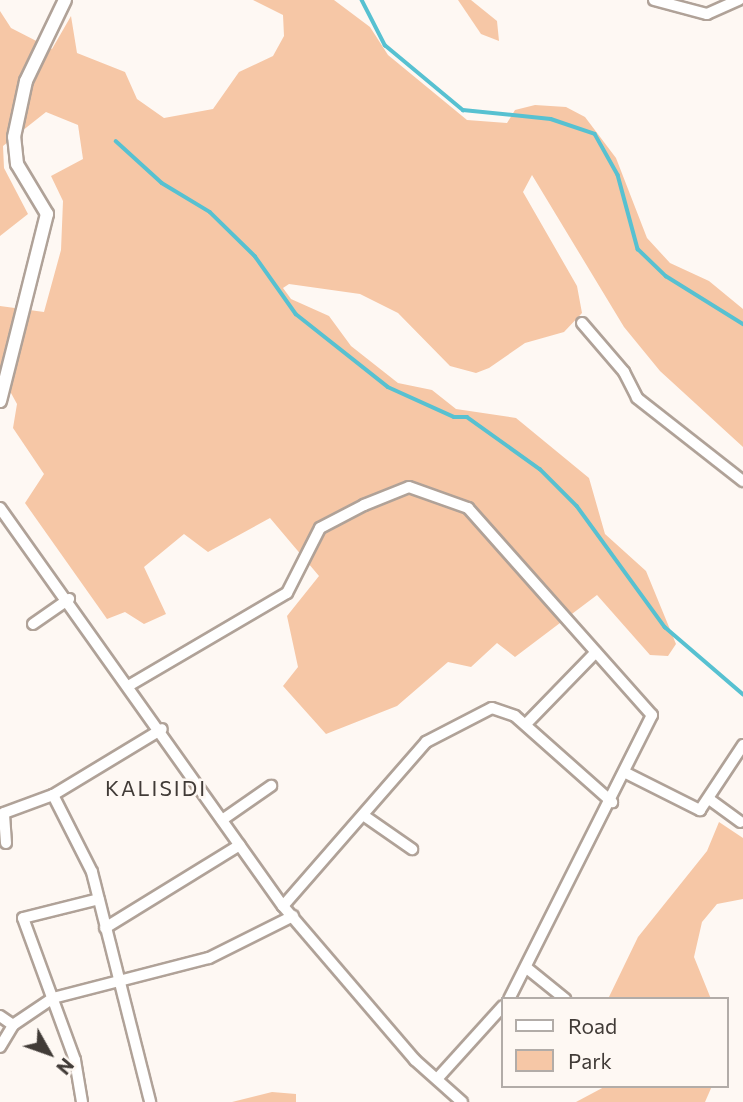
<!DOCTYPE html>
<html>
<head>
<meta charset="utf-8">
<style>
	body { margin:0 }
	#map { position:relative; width:743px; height:1102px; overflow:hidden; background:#fef8f3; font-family:Commissioner,sans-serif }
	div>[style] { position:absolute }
	.green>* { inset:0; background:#f6c7a6 }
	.stream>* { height:3.5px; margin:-1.75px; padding:0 1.75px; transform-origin:1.75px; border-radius:1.75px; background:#57c1d1 }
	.roads { filter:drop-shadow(2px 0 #b0a298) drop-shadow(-2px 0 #b0a298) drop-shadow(0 2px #b0a298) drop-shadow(0 -2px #b0a298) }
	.minor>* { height:10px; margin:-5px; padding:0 5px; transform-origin:5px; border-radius:5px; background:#fff }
	.tertiary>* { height:12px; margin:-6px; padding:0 6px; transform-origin:6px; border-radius:6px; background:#fff }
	span { translate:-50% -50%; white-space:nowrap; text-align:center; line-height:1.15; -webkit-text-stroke:5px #fef8f3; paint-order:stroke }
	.quarter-label { font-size:21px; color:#413b37; letter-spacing:2px }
	.legend { position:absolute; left:501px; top:997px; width:228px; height:91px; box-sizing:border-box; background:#fef8f3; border:2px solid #b2aca8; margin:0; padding:9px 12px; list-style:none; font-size:21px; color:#413b37 }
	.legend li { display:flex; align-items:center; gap:14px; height:35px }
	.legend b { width:35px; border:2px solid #b2aca8 }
	.north { position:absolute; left:14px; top:1018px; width:70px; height:70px; -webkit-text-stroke:5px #fef8f3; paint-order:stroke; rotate:130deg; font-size:19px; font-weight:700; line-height:28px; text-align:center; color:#413b37 }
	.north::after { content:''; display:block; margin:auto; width:24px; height:32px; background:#413b37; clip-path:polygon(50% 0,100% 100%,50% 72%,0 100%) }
</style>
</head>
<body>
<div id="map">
	<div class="green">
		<div style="clip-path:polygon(253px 0,334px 0,370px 27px,388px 55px,467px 120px,507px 123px,515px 110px,535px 105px,566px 107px,585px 117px,616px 158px,647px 238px,670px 263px,709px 281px,743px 309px,743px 447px,660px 371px,624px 327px,532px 175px,523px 192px,577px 286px,582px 313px,564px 332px,525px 343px,489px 368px,476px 373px,450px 366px,398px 313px,360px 294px,289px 284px,283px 288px,291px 299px,329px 316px,351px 346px,398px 383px,432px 390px,456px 409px,516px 418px,589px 478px,605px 534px,646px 571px,676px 644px,668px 656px,650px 655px,597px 595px,515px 657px,497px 643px,471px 667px,448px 662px,397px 706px,326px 734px,283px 686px,298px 667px,287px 616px,319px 576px,270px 518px,208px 552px,184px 534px,144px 567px,166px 614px,144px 624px,125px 612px,107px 619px,25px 503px,44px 474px,13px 428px,17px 404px,0 373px,0 306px,44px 312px,61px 250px,63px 201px,51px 176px,83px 159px,78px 125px,46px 112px,3px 146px,4px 168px,28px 214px,0 236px,0 11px,11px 28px,52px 49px,71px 16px,77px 53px,125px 72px,137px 99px,164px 118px,213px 109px,239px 72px,273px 56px,284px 36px,283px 15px)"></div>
		<div style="clip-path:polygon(458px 0,471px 0,497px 21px,499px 41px,481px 34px)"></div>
		<div style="clip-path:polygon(719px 822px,743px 838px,743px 899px,717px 904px,702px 922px,694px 957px,711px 999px,608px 999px,638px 937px,707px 851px)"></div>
		<div style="clip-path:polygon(606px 1086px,712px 1086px,705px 1102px,576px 1102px)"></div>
		<div style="clip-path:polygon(272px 1092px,296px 1094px,296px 1102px,232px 1102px)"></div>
	</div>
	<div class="stream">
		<div style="left:362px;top:0;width:51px;rotate:62.9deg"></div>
		<div style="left:385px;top:45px;width:102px;rotate:39.8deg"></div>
		<div style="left:463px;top:110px;width:88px;rotate:5.8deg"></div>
		<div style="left:551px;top:119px;width:46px;rotate:18.8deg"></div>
		<div style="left:595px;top:134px;width:47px;rotate:60.7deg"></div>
		<div style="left:618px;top:175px;width:77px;rotate:74.9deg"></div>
		<div style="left:638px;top:249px;width:39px;rotate:44deg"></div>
		<div style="left:666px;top:276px;width:91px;rotate:31.9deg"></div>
		<div style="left:116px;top:141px;width:62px;rotate:42.4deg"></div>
		<div style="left:162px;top:183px;width:56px;rotate:31.1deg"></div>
		<div style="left:210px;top:212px;width:63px;rotate:44.4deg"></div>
		<div style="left:255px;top:256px;width:71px;rotate:54.7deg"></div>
		<div style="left:296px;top:314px;width:117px;rotate:38.4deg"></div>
		<div style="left:388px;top:387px;width:72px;rotate:24.4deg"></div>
		<div style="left:454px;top:417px;width:13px"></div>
		<div style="left:467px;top:417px;width:90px;rotate:35.5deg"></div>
		<div style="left:540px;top:469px;width:52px;rotate:45deg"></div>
		<div style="left:577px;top:506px;width:150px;rotate:54deg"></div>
		<div style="left:665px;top:627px;width:103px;rotate:40.7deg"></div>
	</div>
	<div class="roads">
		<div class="minor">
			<div style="left:654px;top:0;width:55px;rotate:14.8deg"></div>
			<div style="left:707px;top:14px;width:35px;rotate:-24deg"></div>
			<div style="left:582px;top:323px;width:65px;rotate:49.4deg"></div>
			<div style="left:624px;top:372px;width:29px;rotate:63deg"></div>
			<div style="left:637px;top:398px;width:135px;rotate:38.1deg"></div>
			<div style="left:0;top:508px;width:488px;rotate:54.6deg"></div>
			<div style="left:283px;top:906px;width:203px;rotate:49.4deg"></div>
			<div style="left:415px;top:1060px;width:63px;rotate:41.8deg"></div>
			<div style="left:33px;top:624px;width:44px;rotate:-34.8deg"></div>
			<div style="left:130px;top:685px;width:182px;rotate:-30.4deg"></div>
			<div style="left:287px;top:593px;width:73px;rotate:-63.1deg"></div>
			<div style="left:320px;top:528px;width:50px;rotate:-27.6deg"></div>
			<div style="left:364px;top:505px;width:48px;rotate:-21.8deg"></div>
			<div style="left:409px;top:487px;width:63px;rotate:19.6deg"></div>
			<div style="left:468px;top:508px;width:277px;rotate:48.4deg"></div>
			<div style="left:652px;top:715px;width:318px;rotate:116.7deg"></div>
			<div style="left:526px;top:724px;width:100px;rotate:-45.8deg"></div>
			<div style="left:626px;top:773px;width:83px;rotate:26.6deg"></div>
			<div style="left:700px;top:810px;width:78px;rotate:-56.5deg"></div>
			<div style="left:53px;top:795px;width:86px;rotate:63.1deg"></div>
			<div style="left:92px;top:872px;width:237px;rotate:75.8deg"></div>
			<div style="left:709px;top:799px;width:39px;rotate:36deg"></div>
			<div style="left:363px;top:815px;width:60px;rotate:34.8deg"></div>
			<div style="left:222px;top:820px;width:60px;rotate:-34.8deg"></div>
			<div style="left:6px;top:843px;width:30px;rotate:-94deg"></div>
			<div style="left:4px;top:813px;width:52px;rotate:-20.2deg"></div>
			<div style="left:53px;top:795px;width:127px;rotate:-31.2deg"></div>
			<div style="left:283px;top:906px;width:218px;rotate:-48.9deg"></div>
			<div style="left:426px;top:742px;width:74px;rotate:-27.3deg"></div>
			<div style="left:492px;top:708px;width:24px;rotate:19deg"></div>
			<div style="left:515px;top:716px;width:130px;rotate:41.6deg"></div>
			<div style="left:105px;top:928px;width:158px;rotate:-31.6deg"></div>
			<div style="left:528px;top:969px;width:48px;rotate:39deg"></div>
			<div style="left:0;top:1016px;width:16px;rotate:35deg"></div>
			<div style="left:0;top:1047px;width:26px;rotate:-59deg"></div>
			<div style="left:13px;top:1025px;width:48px;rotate:-34deg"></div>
			<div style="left:53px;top:998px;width:161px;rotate:-14.4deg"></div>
			<div style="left:209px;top:958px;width:94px;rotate:-26.6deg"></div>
			<div style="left:437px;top:1079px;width:98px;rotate:-47.9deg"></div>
			<div style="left:82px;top:1102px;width:43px;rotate:-99.5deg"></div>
			<div style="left:75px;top:1060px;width:151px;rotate:-110.1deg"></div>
			<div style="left:23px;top:918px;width:78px;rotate:-14deg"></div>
		</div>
		<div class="tertiary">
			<div style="left:0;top:401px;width:193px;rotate:-75.9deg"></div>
			<div style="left:47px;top:214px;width:58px;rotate:-121deg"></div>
			<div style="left:17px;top:164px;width:27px;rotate:-96deg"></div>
			<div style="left:14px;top:137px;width:57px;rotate:-77.9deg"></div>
			<div style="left:26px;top:81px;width:90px;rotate:-64.3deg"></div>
		</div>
	</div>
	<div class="quarter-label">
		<span style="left:156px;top:788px">KALISIDI</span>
	</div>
	<ul class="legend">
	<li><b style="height:9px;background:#fff"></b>Road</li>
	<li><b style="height:19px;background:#f6c7a6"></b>Park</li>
	</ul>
	<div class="north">N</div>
</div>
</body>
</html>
